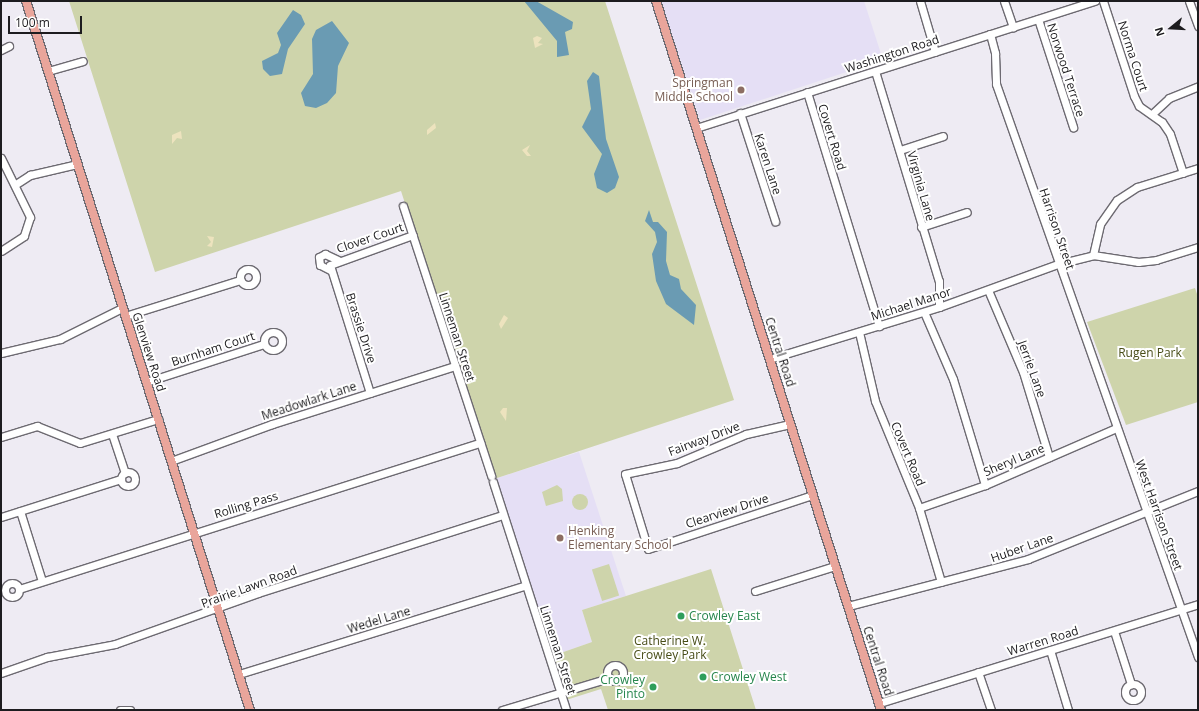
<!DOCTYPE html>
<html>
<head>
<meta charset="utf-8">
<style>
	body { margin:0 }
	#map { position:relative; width:1199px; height:711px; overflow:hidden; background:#eeebf3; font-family:"Open Sans",sans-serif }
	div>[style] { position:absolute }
	.education>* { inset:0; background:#e5dff5 }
	.green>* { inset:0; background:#ced4ab; transform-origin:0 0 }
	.round { border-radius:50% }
	.sand>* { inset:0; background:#ede3be }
	.water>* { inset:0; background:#6a9bb3 }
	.roads { filter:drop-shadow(1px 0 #6d6a71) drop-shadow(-1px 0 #6d6a71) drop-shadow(0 1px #6d6a71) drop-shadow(0 -1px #6d6a71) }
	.minor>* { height:7px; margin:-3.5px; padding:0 3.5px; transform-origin:3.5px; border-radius:3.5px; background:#fff }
	.minor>.ring { margin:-3.5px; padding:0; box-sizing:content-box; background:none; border:7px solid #fff; border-radius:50% }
	.major>* { height:8px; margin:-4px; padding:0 4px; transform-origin:4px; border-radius:4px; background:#e9a59b }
	.dots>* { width:11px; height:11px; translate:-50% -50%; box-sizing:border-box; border:2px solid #fff; border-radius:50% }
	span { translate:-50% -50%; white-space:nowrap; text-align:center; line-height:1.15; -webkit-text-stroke:4px #fff; paint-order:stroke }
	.street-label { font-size:12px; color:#1d1c1f }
	.education-label { font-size:12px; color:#785e54 }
	.right { translate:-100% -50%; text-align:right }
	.left { translate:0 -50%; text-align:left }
	.park-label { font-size:12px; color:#484d18 }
	.leisure-label { font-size:12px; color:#27864d }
	.frame { position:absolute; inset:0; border:2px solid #1d1c1f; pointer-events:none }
	.north { position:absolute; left:1151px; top:8px; width:40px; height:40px; -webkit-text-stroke:3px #fff; paint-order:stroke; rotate:252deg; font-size:11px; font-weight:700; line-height:16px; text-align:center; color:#1d1c1f }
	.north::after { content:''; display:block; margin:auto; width:14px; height:18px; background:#1d1c1f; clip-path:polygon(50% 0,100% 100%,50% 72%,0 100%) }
	.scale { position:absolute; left:8px; top:16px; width:74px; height:18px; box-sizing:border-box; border:2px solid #1d1c1f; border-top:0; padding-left:5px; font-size:12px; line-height:14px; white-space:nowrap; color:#1d1c1f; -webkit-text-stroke:3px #fff; paint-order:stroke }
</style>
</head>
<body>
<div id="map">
	<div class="education">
		<div style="clip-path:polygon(661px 1px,864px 1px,883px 60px,700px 120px)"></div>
		<div style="clip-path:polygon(579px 452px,626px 596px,582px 610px,592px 642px,552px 656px,494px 479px)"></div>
	</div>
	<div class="green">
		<div style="clip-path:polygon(69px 1px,605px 1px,734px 400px,494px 479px,401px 191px,155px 272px)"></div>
		<div style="clip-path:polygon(1195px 288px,1198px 297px,1198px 402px,1126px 425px,1087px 322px)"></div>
		<div style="clip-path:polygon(557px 485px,562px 489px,563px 501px,546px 506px,542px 492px)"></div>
		<div class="round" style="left:572px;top:494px;width:16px;height:16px"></div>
		<div style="left:609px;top:564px;width:33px;height:18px;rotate:72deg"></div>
		<div style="clip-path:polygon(711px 569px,756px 710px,608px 710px,601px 689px,566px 700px,552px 656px,592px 642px,582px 610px)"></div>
	</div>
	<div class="sand">
		<div style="clip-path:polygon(537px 36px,542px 38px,538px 43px,543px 44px,535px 48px,533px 38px)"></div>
		<div style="clip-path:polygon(435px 123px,436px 128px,427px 135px,427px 130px)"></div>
		<div style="clip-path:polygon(181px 131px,182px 139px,177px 138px,172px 144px,172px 135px)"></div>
		<div style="clip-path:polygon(530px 145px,527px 151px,531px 156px,527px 156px,522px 150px)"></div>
		<div style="clip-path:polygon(207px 236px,214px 237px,212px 247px,207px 246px,211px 242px)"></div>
		<div style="clip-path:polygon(504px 315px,508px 318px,501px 329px,499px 324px)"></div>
		<div style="clip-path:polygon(503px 408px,507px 408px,506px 421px,500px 412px)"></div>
	</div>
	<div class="water">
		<div style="clip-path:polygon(524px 1px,536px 1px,573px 22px,572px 29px,565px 32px,569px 55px,557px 57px,557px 41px)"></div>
		<div style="clip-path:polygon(293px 10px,301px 15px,305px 24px,288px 49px,282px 74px,270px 76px,263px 69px,262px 61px,278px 53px,281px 45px,277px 33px)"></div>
		<div style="clip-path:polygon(332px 21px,349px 43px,338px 66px,336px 93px,327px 103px,316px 108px,305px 106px,301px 93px,313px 74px,312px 39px,316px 30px)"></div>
		<div style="clip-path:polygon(593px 72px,599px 76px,606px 139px,619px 177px,615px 188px,607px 193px,597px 188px,594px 174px,602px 154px,582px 127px,591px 109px,587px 81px)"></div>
		<div style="clip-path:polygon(649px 210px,653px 222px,658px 222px,667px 232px,666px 261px,670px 275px,679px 279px,681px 289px,696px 305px,694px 325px,666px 304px,656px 281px,652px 254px,657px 242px,655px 232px,645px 221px)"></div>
	</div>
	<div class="roads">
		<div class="minor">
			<div style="left:920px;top:1px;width:53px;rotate:73.6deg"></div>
			<div style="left:1004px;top:1px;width:28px;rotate:71deg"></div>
			<div style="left:1103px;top:1px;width:100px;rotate:71.9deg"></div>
			<div style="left:1134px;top:96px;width:11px;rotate:63deg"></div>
			<div style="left:1139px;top:106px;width:28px;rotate:35deg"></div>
			<div style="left:1162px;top:122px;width:14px;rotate:56deg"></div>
			<div style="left:1170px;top:134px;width:41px;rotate:71.6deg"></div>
			<div style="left:1189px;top:1px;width:27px;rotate:70deg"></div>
			<div style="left:1038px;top:19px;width:114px;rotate:72deg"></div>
			<div style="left:990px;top:34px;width:20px;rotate:75deg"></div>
			<div style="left:995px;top:53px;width:31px;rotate:88deg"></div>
			<div style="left:996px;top:84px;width:608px;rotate:70.58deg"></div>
			<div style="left:1px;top:50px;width:9px;rotate:-27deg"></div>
			<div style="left:48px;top:71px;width:36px;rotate:-16deg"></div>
			<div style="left:875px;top:71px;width:220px;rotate:73.1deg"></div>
			<div style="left:939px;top:281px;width:26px;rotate:90deg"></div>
			<div style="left:807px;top:92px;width:245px;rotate:72.9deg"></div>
			<div style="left:740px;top:113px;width:114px;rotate:72deg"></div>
			<div style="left:1152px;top:114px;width:23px;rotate:-43deg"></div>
			<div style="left:1169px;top:98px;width:31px;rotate:-22deg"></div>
			<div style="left:696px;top:128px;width:419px;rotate:-17.7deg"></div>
			<div style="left:900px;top:150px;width:45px;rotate:-18deg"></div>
			<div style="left:1px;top:158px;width:66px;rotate:63.8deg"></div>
			<div style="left:30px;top:217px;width:20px;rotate:108deg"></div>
			<div style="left:24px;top:236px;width:27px;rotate:147deg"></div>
			<div style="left:16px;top:184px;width:17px;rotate:-33deg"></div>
			<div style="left:30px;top:175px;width:48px;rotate:-13.2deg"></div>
			<div style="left:403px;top:206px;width:284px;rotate:71.9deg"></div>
			<div style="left:921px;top:227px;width:48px;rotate:-18.1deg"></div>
			<div style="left:1093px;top:255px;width:32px;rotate:-77deg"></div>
			<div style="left:1100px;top:224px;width:29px;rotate:-55deg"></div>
			<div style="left:1117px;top:200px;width:24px;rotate:-33deg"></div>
			<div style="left:1137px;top:187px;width:64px;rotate:-17.3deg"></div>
			<div class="ring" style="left:240px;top:269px;width:9px;height:9px"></div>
			<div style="left:330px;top:270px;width:11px;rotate:-153deg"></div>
			<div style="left:320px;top:265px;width:8px;rotate:-97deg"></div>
			<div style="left:319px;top:257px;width:7px;rotate:-27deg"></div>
			<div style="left:325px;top:254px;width:14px;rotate:25deg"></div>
			<div style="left:988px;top:290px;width:89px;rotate:66.9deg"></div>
			<div style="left:1023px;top:372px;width:89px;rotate:73deg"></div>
			<div style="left:924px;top:312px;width:73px;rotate:66.6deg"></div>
			<div style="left:953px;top:379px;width:111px;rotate:73.2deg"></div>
			<div style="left:125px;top:316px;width:121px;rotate:-17.4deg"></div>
			<div style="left:859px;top:332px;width:71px;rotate:76.9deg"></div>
			<div style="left:875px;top:401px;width:116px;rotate:67.6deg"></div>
			<div style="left:919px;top:508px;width:77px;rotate:73.4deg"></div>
			<div class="ring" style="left:264px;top:332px;width:11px;height:11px"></div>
			<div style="left:1px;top:353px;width:61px;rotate:-13.3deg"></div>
			<div style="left:60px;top:339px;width:69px;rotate:-26.6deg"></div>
			<div style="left:769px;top:359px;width:178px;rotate:-17deg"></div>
			<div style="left:939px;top:307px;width:127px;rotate:-19.9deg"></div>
			<div style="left:1058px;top:264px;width:36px;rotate:-14deg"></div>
			<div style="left:1093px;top:255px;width:46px;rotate:8.8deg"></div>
			<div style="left:1138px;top:262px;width:18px;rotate:-6deg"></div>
			<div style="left:1156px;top:260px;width:44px;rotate:-17.2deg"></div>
			<div style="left:146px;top:382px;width:124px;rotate:-17.9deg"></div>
			<div style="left:370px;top:393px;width:134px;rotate:-107.4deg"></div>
			<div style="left:330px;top:265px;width:88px;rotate:-19.9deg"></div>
			<div style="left:790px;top:424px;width:45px;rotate:167.2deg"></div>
			<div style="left:746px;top:434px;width:75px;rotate:157.2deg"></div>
			<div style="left:677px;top:463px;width:53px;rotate:168.1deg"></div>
			<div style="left:625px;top:474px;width:78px;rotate:73deg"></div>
			<div style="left:648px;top:549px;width:173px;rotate:-18.2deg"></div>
			<div style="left:112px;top:434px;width:41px;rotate:71.6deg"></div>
			<div style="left:1px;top:437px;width:38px;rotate:-17deg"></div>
			<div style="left:37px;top:426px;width:46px;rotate:21.6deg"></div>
			<div style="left:80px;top:443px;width:82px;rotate:-17.1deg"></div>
			<div style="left:171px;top:461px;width:108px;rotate:-20.1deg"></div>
			<div style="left:272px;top:424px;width:192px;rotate:-17.6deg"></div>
			<div class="ring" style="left:121px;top:472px;width:7px;height:7px"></div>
			<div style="left:493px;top:482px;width:239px;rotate:72.2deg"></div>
			<div style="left:919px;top:508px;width:70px;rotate:-19.2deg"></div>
			<div style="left:985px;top:485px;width:143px;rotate:-23.5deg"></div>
			<div style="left:20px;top:511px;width:73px;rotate:72.6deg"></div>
			<div style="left:1px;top:517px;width:126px;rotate:-17.6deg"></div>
			<div class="ring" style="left:5px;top:583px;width:7px;height:7px"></div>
			<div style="left:19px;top:589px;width:484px;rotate:-17.6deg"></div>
			<div style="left:755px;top:591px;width:84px;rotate:-17.4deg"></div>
			<div style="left:848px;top:606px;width:186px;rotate:-14.6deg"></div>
			<div style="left:1028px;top:559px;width:183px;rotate:-21.8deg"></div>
			<div style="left:1114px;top:631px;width:56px;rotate:72.2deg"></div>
			<div style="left:1050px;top:650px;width:63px;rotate:73.3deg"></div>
			<div class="ring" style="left:607px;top:665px;width:9px;height:9px"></div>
			<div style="left:978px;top:672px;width:40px;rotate:71.1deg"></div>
			<div style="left:1px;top:673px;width:49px;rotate:-19.2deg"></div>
			<div style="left:47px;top:657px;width:69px;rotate:-10.8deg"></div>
			<div style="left:115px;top:644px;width:152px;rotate:-19.6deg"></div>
			<div style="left:258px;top:593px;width:257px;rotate:-17.7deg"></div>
			<div style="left:239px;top:674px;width:300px;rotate:-17.2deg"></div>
			<div class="ring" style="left:1125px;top:684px;width:9px;height:9px"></div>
			<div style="left:879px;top:703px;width:334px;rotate:-17.2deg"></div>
			<div style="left:120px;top:710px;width:10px"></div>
			<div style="left:502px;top:710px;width:112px;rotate:-16.7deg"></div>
		</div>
		<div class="major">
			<div style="left:26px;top:1px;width:744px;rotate:72.47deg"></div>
			<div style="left:656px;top:1px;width:744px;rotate:72.39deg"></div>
		</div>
	</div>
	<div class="dots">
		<div style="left:741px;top:90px;background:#8d6e63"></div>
		<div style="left:560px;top:538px;background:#8d6e63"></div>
		<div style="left:681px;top:616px;background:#2e9e5b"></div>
		<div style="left:703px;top:677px;background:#2e9e5b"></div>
		<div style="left:653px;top:687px;background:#2e9e5b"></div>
	</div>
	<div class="street-label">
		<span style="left:892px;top:54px;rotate:-18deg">Washington Road</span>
		<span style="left:1133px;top:56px;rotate:72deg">Norma Court</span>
		<span style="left:1066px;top:70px;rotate:72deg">Norwood Terrace</span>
		<span style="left:832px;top:137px;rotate:73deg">Covert Road</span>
		<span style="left:768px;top:164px;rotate:72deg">Karen Lane</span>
		<span style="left:921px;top:186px;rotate:74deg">Virginia Lane</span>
		<span style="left:1057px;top:229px;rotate:71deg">Harrison Street</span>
		<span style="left:370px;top:238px;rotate:-19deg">Clover Court</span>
		<span style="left:911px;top:304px;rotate:-18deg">Michael Manor</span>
		<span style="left:361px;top:328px;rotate:72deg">Brassie Drive</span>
		<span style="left:457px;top:337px;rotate:72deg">Linneman Street</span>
		<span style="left:213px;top:349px;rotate:-18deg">Burnham Court</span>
		<span style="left:149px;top:352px;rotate:72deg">Glenview Road</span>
		<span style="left:780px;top:352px;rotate:72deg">Central Road</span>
		<span style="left:1032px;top:369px;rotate:70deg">Jerrie Lane</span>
		<span style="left:309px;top:401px;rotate:-18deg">Meadowlark Lane</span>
		<span style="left:704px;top:439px;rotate:-21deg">Fairway Drive</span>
		<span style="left:908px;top:454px;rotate:67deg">Covert Road</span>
		<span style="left:1014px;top:460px;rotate:-23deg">Sheryl Lane</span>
		<span style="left:246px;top:505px;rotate:-17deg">Rolling Pass</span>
		<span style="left:727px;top:511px;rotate:-18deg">Clearview Drive</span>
		<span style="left:1159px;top:515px;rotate:70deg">West Harrison Street</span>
		<span style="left:1022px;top:548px;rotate:-19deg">Huber Lane</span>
		<span style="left:249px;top:587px;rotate:-20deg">Prairie Lawn Road</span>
		<span style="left:379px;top:620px;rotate:-17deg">Wedel Lane</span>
		<span style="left:1043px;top:641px;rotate:-17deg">Warren Road</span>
		<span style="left:558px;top:650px;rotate:72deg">Linneman Street</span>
		<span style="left:878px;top:661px;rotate:72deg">Central Road</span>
	</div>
	<div class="education-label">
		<span class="right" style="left:733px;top:90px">Springman<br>Middle School</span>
		<span class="left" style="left:568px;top:538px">Henking<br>Elementary School</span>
	</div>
	<div class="park-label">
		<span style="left:1150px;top:353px">Rugen Park</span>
		<span style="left:670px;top:648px">Catherine W.<br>Crowley Park</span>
	</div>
	<div class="leisure-label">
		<span class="left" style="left:689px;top:616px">Crowley East</span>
		<span class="left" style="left:711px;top:677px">Crowley West</span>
		<span class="right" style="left:645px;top:687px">Crowley<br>Pinto</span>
	</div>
	<div class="frame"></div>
	<div class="north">N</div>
	<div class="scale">100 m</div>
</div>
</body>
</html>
